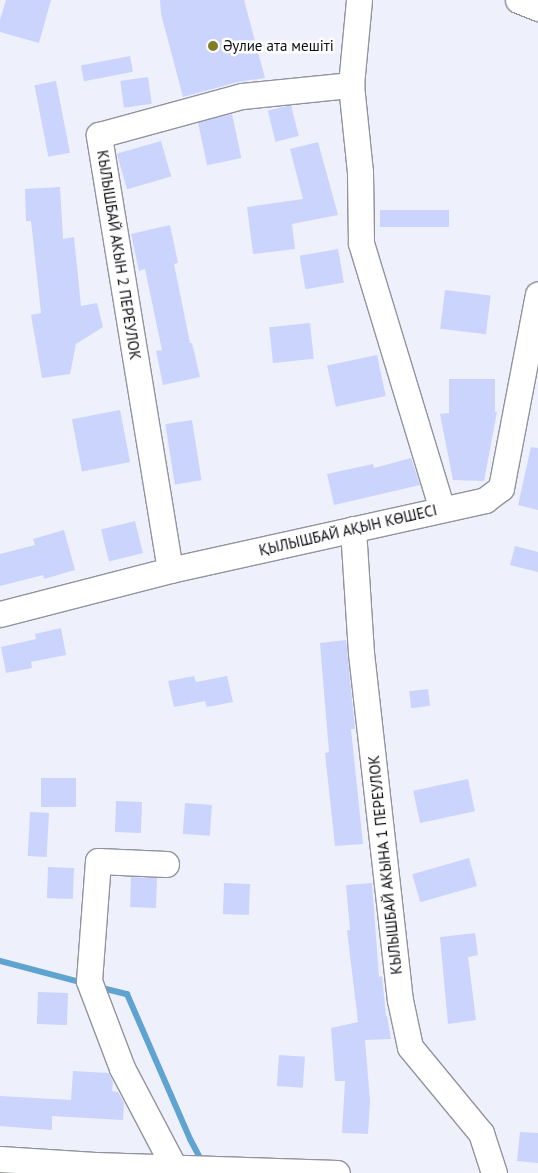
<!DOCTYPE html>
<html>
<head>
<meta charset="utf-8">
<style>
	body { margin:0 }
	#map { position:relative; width:538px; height:1173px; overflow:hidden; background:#eef0fb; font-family:"PT Sans",sans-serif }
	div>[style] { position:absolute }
	.stream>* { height:6px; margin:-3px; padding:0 3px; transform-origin:3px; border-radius:3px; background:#5fa3d0 }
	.building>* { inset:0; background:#cbd4fd; transform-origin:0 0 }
	.roads { filter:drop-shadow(1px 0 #91939d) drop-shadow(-1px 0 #91939d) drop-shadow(0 1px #91939d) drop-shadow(0 -1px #91939d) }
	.minor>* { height:25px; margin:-12.5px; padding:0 12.5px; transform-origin:12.5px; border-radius:12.5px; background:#fff }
	.dots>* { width:14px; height:14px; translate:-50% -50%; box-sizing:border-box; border:2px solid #fefefe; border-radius:50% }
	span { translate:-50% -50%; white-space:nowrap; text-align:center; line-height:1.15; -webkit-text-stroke:5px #fefefe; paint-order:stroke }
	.poi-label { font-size:15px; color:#0c0d11 }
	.left { translate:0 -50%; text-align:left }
	.street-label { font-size:15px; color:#0c0d11 }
</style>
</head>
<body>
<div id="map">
	<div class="stream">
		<div style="left:0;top:961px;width:87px;rotate:14.7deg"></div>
		<div style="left:98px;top:987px;width:30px;rotate:14deg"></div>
		<div style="left:127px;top:994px;width:158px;rotate:66.5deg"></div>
		<div style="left:190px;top:1139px;width:27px;rotate:62deg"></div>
	</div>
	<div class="building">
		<div style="clip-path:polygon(6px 0,51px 0,39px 43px,0 32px,0 20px)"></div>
		<div style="clip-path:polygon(160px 0,244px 0,265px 78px,238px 82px,183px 97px,161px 14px)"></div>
		<div style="left:130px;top:56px;width:16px;height:50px;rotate:79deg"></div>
		<div style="left:148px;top:77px;width:27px;height:28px;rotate:82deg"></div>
		<div style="left:56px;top:81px;width:73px;height:22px;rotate:79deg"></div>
		<div style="left:291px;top:105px;width:32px;height:24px;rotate:76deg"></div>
		<div style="left:232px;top:114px;width:45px;height:35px;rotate:78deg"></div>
		<div style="left:161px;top:141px;width:37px;height:46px;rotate:74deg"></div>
		<div style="clip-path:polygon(318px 142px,338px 215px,292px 224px,295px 249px,253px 254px,247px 207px,303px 199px,290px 149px)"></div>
		<div style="clip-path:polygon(60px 187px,63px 239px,74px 237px,81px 306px,97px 303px,103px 327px,76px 344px,70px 374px,42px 378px,31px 315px,41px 313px,31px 221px,26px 221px,25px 189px)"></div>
		<div style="left:380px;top:210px;width:69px;height:17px"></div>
		<div style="clip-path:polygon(170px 225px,178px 263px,174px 264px,190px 343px,192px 343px,200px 377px,163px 385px,156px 351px,162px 350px,145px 269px,139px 271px,131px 234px)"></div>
		<div style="left:338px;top:249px;width:34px;height:39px;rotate:80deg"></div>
		<div style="left:445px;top:290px;width:46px;height:39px;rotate:7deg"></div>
		<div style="left:310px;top:323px;width:36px;height:41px;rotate:84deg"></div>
		<div style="left:377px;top:355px;width:42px;height:51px;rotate:78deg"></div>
		<div style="clip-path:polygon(449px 379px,495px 379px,495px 412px,497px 412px,484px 481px,453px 480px,440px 414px,449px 413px)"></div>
		<div style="left:120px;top:410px;width:53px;height:49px;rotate:79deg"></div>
		<div style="left:192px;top:420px;width:61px;height:27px;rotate:81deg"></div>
		<div style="clip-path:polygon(531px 447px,538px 448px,538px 510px,518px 505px)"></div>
		<div style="clip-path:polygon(411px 458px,420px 485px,334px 505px,327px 474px,373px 464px,374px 468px)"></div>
		<div style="left:135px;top:521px;width:33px;height:35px;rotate:76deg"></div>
		<div style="clip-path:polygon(64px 530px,75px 570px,44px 579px,43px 575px,0 586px,0 554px,35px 545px,33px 539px)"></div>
		<div style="clip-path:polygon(515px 546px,538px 552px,538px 572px,510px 565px)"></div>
		<div style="clip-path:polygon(61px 628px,66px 655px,31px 662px,32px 668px,6px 673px,1px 647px,36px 639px,35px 634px)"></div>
		<div style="clip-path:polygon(346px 640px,355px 729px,351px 729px,363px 844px,335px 846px,325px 753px,329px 752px,320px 643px)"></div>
		<div style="clip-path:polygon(194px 676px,196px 682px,227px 676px,233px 702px,207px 707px,205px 701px,174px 707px,168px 681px)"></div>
		<div style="left:428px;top:689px;width:17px;height:19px;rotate:83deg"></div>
		<div style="left:41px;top:778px;width:35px;height:29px"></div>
		<div style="left:468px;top:779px;width:33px;height:56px;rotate:78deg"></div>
		<div style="left:116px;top:801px;width:26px;height:31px;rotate:2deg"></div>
		<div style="left:185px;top:803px;width:27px;height:31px;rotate:4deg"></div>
		<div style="left:30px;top:812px;width:19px;height:44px;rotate:3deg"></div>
		<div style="left:469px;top:858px;width:29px;height:59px;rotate:74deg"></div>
		<div style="left:48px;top:867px;width:26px;height:31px;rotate:2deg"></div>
		<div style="left:131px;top:877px;width:26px;height:30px;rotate:2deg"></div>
		<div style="left:224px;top:883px;width:26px;height:31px;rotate:2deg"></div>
		<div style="clip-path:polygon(372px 883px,379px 977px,382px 976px,386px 1016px,387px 1016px,391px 1039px,365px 1040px,370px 1101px,368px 1134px,342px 1133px,345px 1081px,335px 1081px,331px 1028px,358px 1022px,347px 930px,350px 930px,346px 885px)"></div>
		<div style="clip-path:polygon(475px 933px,478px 955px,468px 957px,476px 1020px,448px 1024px,440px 937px)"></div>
		<div style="left:38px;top:992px;width:30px;height:32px;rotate:2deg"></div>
		<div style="left:279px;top:1055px;width:26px;height:31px;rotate:4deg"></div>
		<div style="clip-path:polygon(73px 1071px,109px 1073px,113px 1082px,112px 1091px,118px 1092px,124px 1103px,123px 1120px,52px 1116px,52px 1130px,0 1126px,0 1096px,71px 1100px)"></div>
		<div style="clip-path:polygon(520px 1132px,538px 1133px,538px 1163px,517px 1161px)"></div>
	</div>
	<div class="roads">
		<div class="minor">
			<div style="left:359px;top:0;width:85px;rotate:95.4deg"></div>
			<div style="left:351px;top:85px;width:87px;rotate:84.1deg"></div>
			<div style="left:360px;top:172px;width:71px;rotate:89.2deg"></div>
			<div style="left:361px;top:243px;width:278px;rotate:73.1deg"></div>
			<div style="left:518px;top:0;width:22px;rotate:22deg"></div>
			<div style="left:353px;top:529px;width:124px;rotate:86.3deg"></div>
			<div style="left:361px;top:653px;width:349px;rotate:83.6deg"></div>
			<div style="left:400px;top:1000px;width:48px;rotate:78deg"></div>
			<div style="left:410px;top:1047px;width:112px;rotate:50.5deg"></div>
			<div style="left:481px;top:1133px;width:42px;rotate:72deg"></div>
			<div style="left:170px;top:570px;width:441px;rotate:-99.3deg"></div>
			<div style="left:99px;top:135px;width:148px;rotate:-15.3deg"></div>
			<div style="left:242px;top:96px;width:110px;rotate:-5.8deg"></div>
			<div style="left:0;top:614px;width:176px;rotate:-14.5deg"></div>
			<div style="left:170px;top:570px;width:323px;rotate:-12.5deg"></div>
			<div style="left:485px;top:500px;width:20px;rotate:-37deg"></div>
			<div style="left:501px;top:488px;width:197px;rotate:-79.2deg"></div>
			<div style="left:166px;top:864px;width:68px;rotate:-177.5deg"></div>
			<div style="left:98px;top:861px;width:120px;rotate:94.3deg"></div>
			<div style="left:89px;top:981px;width:93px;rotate:69.2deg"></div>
			<div style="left:122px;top:1068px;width:112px;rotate:62.3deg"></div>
			<div style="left:0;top:1159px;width:95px;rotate:3.6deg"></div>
			<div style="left:95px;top:1165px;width:242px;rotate:1.9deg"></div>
		</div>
	</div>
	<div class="dots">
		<div style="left:213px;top:46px;background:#807c23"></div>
	</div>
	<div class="poi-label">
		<span class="left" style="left:223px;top:46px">Әулие ата мешіті</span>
	</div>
	<div class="street-label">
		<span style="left:119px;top:255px;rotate:81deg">КЫЛЫШБАЙ АКЫН 2 ПЕРЕУЛОК</span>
		<span style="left:348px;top:530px;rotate:-13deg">ҚЫЛЫШБАЙ АҚЫН КӨШЕСІ</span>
		<span style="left:385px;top:865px;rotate:-96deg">КЫЛЫШБАЙ АКЫНА 1 ПЕРЕУЛОК</span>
	</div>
</div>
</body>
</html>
